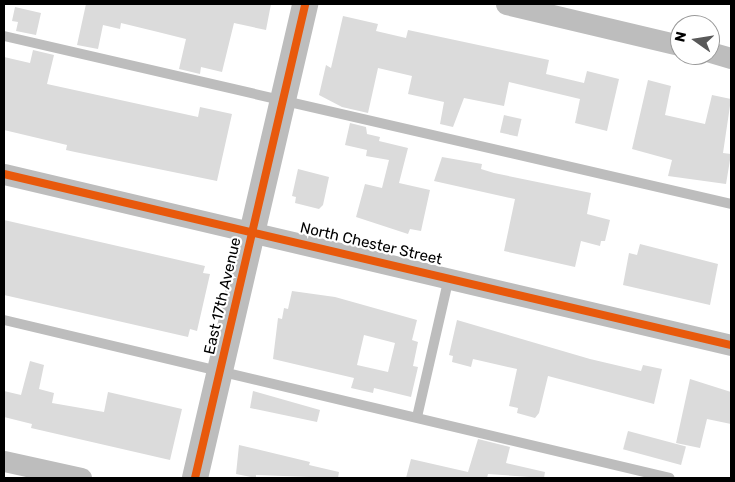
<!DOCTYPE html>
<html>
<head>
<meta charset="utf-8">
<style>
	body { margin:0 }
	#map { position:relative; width:735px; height:482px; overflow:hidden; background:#fff; font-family:Rubik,sans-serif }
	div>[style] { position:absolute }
	.building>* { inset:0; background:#dbdbdb; transform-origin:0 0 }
	.service>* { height:10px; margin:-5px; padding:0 5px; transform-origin:5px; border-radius:5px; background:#bdbdbd }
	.minor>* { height:21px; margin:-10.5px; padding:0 10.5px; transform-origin:10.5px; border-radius:10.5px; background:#bdbdbd }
	.tertiary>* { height:26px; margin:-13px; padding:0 13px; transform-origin:13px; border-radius:13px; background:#bdbdbd }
	.cycleway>* { height:8px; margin:-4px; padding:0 4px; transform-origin:4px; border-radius:4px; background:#e8590c }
	span { translate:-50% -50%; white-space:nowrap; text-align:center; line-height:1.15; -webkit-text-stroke:4.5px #fff; paint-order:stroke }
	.street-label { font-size:15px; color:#000 }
	.frame { position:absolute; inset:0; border:5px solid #000; pointer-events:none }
	.north { position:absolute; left:670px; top:15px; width:50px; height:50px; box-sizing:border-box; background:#fff; border:1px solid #999; border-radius:50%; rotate:283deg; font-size:14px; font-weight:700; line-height:20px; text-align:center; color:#000 }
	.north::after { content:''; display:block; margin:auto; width:18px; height:22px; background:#595959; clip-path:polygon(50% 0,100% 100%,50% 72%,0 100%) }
</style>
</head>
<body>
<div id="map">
	<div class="building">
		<div style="clip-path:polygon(86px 4px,271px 4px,266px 30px,234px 23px,222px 72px,201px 67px,200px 74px,179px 69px,186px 39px,158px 32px,121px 23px,120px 29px,103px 25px,98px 49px,77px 45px)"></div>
		<div style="clip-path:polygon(15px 7px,41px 13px,36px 35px,16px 31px,18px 22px,12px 21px)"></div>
		<div style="clip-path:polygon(343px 16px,378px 24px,376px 31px,406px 38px,408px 30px,549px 60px,546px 74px,584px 83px,587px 71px,619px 79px,607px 131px,575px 123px,580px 99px,509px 82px,504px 106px,464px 98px,453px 127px,440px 124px,444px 102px,408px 94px,412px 76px,378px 68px,368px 113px,342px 107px,319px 95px,326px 65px,331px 68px)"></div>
		<div style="clip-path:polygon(33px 50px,54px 55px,47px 84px,198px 117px,200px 107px,232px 114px,217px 181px,75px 152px,66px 150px,67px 145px,4px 130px,4px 57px,30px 63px)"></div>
		<div style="clip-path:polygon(648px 80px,671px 86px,665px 115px,705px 124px,712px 95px,731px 99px,723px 153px,731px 154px,726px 184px,668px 176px,672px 160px,632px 149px)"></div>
		<div style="left:504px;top:115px;width:18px;height:18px;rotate:13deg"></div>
		<div style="clip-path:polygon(350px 123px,366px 127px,367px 134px,380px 137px,379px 141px,408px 148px,399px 183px,430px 190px,421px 231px,410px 229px,408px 234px,356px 217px,365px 184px,382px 188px,389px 160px,366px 156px,367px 150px,345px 145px)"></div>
		<div style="clip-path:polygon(442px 157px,482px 164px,481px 169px,494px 173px,591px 193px,587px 214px,610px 220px,605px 241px,601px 241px,600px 246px,581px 241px,575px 267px,504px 251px,515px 199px,434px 181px)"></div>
		<div style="clip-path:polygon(298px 169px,329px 177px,323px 205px,319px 209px,295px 203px,296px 197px,292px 196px)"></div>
		<div style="clip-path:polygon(4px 220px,205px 266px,203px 273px,210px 274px,197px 331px,190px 329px,188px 337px,4px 295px)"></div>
		<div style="clip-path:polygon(640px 244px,718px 264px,710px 305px,623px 285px,629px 253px,637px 255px)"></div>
		<div style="clip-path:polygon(evenodd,292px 291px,335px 297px,417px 320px,412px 340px,418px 342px,413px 366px,418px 367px,411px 397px,374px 388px,373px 393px,351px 388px,354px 378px,273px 359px,278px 318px,282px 319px,284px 308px,288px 309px,292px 291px,364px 335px,395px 343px,388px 372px,357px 365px,364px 335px)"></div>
		<div style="clip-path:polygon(457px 320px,590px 359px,641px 371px,643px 365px,662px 369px,654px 404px,548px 376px,539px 413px,535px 418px,517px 413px,518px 408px,509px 406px,517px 369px,473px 359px,471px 367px,452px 362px,453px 356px,449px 355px)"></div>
		<div style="clip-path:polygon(30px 361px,44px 365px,39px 389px,54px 393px,52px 403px,104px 412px,108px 392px,182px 409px,170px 460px,31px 428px,32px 424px,4px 417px,4px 391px,21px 395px)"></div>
		<div style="clip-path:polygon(690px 379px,731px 392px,731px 424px,707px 419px,700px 448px,676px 443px)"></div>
		<div style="clip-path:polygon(253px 391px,320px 410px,317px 422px,250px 408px)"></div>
		<div style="left:628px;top:431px;width:60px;height:19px;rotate:15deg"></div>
		<div style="clip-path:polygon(478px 439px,510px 447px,506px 463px,545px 472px,544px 478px,488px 474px,487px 478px,406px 478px,411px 459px,468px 472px)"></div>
		<div style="clip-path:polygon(239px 445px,310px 462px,309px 465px,339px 472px,338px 478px,256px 475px,256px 478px,236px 474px)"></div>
	</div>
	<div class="service">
		<div style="left:4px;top:36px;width:746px;rotate:13.01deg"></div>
		<div style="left:4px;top:320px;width:684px;rotate:13.35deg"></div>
		<div style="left:417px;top:417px;width:144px;rotate:-77.1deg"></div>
	</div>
	<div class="minor">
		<div style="left:506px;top:4px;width:179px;rotate:13.3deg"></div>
		<div style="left:710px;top:52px;width:22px;rotate:16deg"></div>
		<div style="left:4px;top:174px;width:747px;rotate:13.24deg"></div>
		<div style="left:4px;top:461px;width:79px;rotate:12.4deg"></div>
	</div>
	<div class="tertiary">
		<div style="left:195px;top:478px;width:487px;rotate:-76.9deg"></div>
	</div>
	<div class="cycleway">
		<div style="left:4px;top:174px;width:747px;rotate:13.24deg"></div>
		<div style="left:195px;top:478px;width:487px;rotate:-76.9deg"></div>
	</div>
	<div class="street-label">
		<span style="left:371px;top:244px;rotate:13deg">North Chester Street</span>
		<span style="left:223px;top:296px;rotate:-77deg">East 17th Avenue</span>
	</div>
	<div class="frame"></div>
	<div class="north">N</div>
</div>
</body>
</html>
